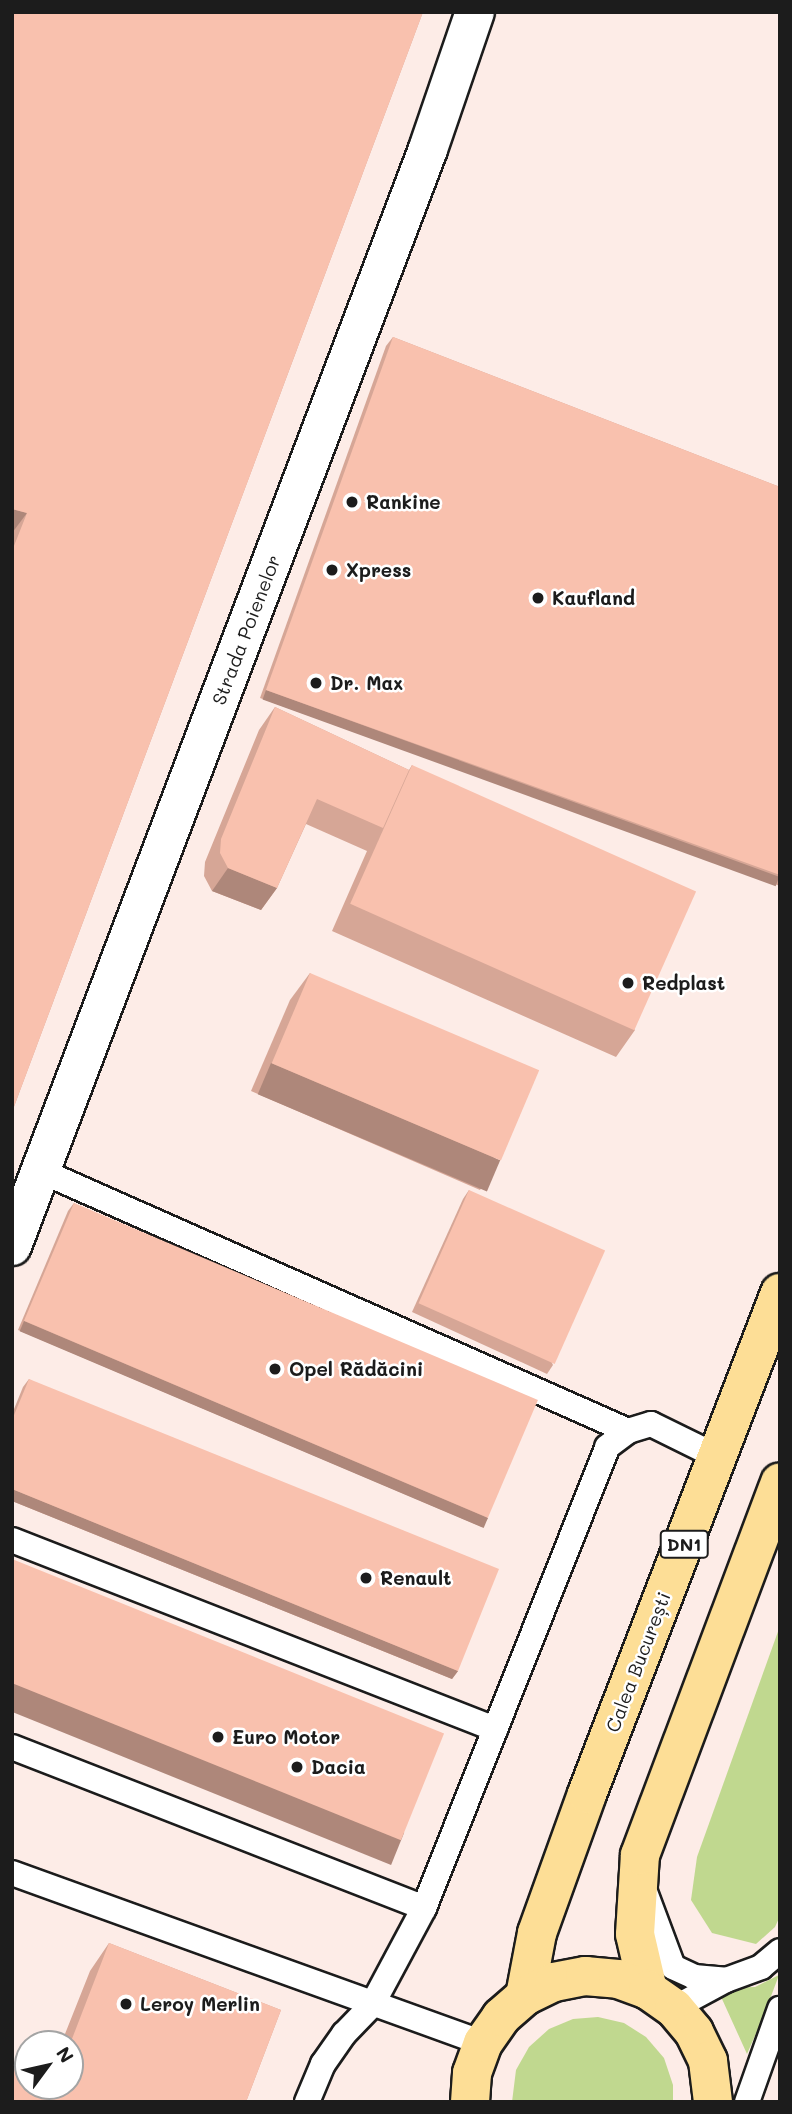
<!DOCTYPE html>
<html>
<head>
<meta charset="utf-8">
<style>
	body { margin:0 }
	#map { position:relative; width:792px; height:2114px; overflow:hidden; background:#fff; font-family:Mali,sans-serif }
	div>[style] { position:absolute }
	.built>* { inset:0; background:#fdece7 }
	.green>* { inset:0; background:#c0d88f }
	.roads { filter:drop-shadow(2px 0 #1c1c1c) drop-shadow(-2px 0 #1c1c1c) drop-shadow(0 2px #1c1c1c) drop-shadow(0 -2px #1c1c1c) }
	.service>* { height:24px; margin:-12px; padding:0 12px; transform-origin:12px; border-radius:12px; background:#fff }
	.tertiary>* { height:38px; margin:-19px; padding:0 19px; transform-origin:19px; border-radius:19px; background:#fff }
	.primary>* { height:38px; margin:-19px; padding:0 19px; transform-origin:19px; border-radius:19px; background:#fdde96 }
	.wall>* { inset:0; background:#d6a696 }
	.shaded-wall>* { inset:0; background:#ae877a; transform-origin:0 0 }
	.building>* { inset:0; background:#f9c1ae; transform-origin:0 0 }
	.dots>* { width:19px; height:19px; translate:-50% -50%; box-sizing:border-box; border:4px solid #fff; border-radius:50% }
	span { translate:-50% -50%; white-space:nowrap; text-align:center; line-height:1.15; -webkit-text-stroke:5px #fff; paint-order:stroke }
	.shield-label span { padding:2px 5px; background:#fff; border:2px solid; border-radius:5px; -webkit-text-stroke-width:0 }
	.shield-label { font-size:18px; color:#1c1c1c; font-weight:700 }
	.poi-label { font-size:19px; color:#1c1c1c; font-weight:700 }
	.left { translate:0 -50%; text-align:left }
	.street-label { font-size:19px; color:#1c1c1c }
	.frame { position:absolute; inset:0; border:14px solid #1c1c1c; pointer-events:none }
	.north { position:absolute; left:14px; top:2030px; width:70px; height:70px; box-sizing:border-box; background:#fff; border:2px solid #a4a4a4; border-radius:50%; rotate:57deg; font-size:19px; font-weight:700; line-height:28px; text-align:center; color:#1c1c1c }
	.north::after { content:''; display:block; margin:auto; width:24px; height:32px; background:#1c1c1c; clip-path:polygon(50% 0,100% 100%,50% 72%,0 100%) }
</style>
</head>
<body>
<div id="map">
	<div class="built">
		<div style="clip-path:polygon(evenodd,12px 12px,780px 12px,780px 2102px,12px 2102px,12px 12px,28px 2044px,70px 2044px,70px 2086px,28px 2086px,28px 2044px)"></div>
	</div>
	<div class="green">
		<div style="clip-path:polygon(780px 1626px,780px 1916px,775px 1927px,756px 1944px,712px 1933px,691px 1900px,697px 1857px)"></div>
		<div style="clip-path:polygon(779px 1975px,764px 2015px,747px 2054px,717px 1988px,755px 1987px)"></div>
		<div style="clip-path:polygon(598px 2017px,624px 2023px,646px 2037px,664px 2058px,673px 2085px,673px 2102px,512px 2102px,516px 2070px,529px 2047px,549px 2029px,573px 2019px)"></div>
	</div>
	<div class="roads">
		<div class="service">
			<div style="left:41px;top:1171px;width:642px;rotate:23.89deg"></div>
			<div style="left:12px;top:1540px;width:519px;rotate:21.37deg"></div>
			<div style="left:12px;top:1747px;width:442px;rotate:21.3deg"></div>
			<div style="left:12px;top:1873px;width:501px;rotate:19.85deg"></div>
			<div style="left:645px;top:1892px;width:80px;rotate:69.5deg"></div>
			<div style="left:673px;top:1967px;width:23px;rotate:25deg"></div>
			<div style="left:694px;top:1977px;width:32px;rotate:5deg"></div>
			<div style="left:674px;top:2008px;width:59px;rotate:-28.3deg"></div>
			<div style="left:726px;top:1980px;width:37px;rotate:-20deg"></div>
			<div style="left:761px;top:1967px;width:25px;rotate:-40deg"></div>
			<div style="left:307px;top:2102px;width:41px;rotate:-67.2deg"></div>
			<div style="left:323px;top:2064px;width:37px;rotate:-55deg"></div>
			<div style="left:344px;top:2034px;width:40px;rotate:-46deg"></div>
			<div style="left:372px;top:2005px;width:110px;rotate:-61.8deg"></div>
			<div style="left:424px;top:1908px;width:496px;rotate:-68.3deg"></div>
			<div style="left:607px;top:1447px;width:26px;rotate:-37deg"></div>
			<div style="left:628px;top:1431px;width:24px;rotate:-17deg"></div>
			<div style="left:651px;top:1424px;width:75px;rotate:26.2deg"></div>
			<div style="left:747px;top:2102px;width:99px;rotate:-70.5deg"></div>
		</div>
		<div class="tertiary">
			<div style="left:12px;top:1246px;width:1173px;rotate:-69.23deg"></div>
			<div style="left:428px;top:149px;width:145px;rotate:-71.1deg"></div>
		</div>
		<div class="primary">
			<div style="left:648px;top:1990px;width:57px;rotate:-103.1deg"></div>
			<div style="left:635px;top:1934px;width:79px;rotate:-86.4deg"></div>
			<div style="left:640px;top:1855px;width:398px;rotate:-69.4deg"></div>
			<div style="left:525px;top:1996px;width:64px;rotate:-79.2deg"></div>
			<div style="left:537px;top:1933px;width:148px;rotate:-70.2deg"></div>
			<div style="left:587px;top:1794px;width:537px;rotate:-68.93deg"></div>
			<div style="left:470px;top:2102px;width:29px;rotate:-86deg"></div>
			<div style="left:472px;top:2073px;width:32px;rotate:-70deg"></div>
			<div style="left:483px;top:2043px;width:32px;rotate:-55deg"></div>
			<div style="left:501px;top:2017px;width:32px;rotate:-41deg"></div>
			<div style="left:525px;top:1996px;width:32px;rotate:-26deg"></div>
			<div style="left:554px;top:1982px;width:32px;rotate:-11deg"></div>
			<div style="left:585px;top:1976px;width:33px;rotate:5deg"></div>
			<div style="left:618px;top:1979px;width:32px;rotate:20deg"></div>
			<div style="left:648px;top:1990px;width:32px;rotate:35deg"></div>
			<div style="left:674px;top:2008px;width:31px;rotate:50deg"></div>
			<div style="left:694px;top:2032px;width:32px;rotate:64deg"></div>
			<div style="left:708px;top:2061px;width:41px;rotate:83deg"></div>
		</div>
	</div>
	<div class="wall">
		<div style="clip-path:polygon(12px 12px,423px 12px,12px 1112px)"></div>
		<div style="clip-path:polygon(393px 337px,780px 487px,780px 886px,260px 698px,386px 346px)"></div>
		<div style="clip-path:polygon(275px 707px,409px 770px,412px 765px,635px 1030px,616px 1057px,332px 931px,367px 851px,306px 824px,277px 888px,261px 910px,212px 891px,204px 876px,205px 862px,259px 730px)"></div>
		<div style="clip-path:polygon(310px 973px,499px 1162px,480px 1190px,251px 1091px,290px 1000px)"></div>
		<div style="clip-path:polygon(469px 1190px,553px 1365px,547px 1374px,412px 1312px,463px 1199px)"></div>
		<div style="clip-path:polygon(74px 1203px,488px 1518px,482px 1527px,18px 1330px,68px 1211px)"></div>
		<div style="clip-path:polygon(29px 1379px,458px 1671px,452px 1679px,12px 1501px,12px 1414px,23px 1387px)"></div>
		<div style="clip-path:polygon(109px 1943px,281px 2010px,246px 2102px,12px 2102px,12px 2068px,28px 2074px,28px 2086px,70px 2086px,70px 2044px,61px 2044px,90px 1971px)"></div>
	</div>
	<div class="shaded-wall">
		<div style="clip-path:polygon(12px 509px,27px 513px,12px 533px)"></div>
		<div style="left:266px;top:690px;width:546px;height:10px;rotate:20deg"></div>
		<div style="clip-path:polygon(228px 868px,277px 888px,261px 910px,212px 891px)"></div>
		<div style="left:271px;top:1063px;width:249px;height:34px;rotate:23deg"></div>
		<div style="left:24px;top:1321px;width:504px;height:11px;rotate:23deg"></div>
		<div style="clip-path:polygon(12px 1489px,458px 1671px,452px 1679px,12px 1501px)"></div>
		<div style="left:12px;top:1674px;width:423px;height:35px;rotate:22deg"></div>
	</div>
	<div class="building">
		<div style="clip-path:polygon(12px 12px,423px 12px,12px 1112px,12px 551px,27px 513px,12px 509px)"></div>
		<div style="clip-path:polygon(393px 337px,780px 487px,780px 875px,266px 690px)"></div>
		<div style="clip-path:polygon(275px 707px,409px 770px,383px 828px,317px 799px,277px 888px,228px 868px,220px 853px,221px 839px)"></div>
		<div style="left:412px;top:765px;width:311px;height:152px;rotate:24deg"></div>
		<div style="left:310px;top:973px;width:249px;height:98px;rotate:23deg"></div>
		<div style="left:469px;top:1190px;width:149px;height:124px;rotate:24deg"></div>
		<div style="left:74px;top:1203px;width:504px;height:128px;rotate:23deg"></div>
		<div style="clip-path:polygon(29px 1379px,499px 1569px,458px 1671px,12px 1489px,12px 1420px)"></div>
		<div style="left:12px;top:1559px;width:466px;height:115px;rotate:22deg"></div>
		<div style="clip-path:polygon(109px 1943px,281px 2010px,246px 2102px,12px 2102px,12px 2068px,28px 2074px,28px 2086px,70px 2086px,70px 2044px)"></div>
	</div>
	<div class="dots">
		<div style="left:352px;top:502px;background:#1c1c1c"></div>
		<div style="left:332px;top:570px;background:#1c1c1c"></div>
		<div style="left:538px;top:598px;background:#1c1c1c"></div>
		<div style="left:316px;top:683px;background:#1c1c1c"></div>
		<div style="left:628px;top:983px;background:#1c1c1c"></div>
		<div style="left:275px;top:1369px;background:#1c1c1c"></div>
		<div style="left:366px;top:1578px;background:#1c1c1c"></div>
		<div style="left:218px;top:1737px;background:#1c1c1c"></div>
		<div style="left:297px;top:1767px;background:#1c1c1c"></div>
		<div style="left:126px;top:2004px;background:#1c1c1c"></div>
	</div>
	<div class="shield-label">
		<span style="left:684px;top:1544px">DN1</span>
	</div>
	<div class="poi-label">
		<span class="left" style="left:366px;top:502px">Rankine</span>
		<span class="left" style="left:346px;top:570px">Xpress</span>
		<span class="left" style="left:552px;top:598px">Kaufland</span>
		<span class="left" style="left:330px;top:683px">Dr. Max</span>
		<span class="left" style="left:642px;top:983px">Redplast</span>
		<span class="left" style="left:289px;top:1369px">Opel Rădăcini</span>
		<span class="left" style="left:380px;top:1578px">Renault</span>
		<span class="left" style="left:232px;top:1737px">Euro Motor</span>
		<span class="left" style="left:311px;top:1767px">Dacia</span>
		<span class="left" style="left:140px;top:2004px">Leroy Merlin</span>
	</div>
	<div class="street-label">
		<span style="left:246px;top:630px;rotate:-69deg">Strada Poienelor</span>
		<span style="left:638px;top:1662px;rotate:-69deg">Calea București</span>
	</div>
	<div class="frame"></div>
	<div class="north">N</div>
</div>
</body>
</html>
